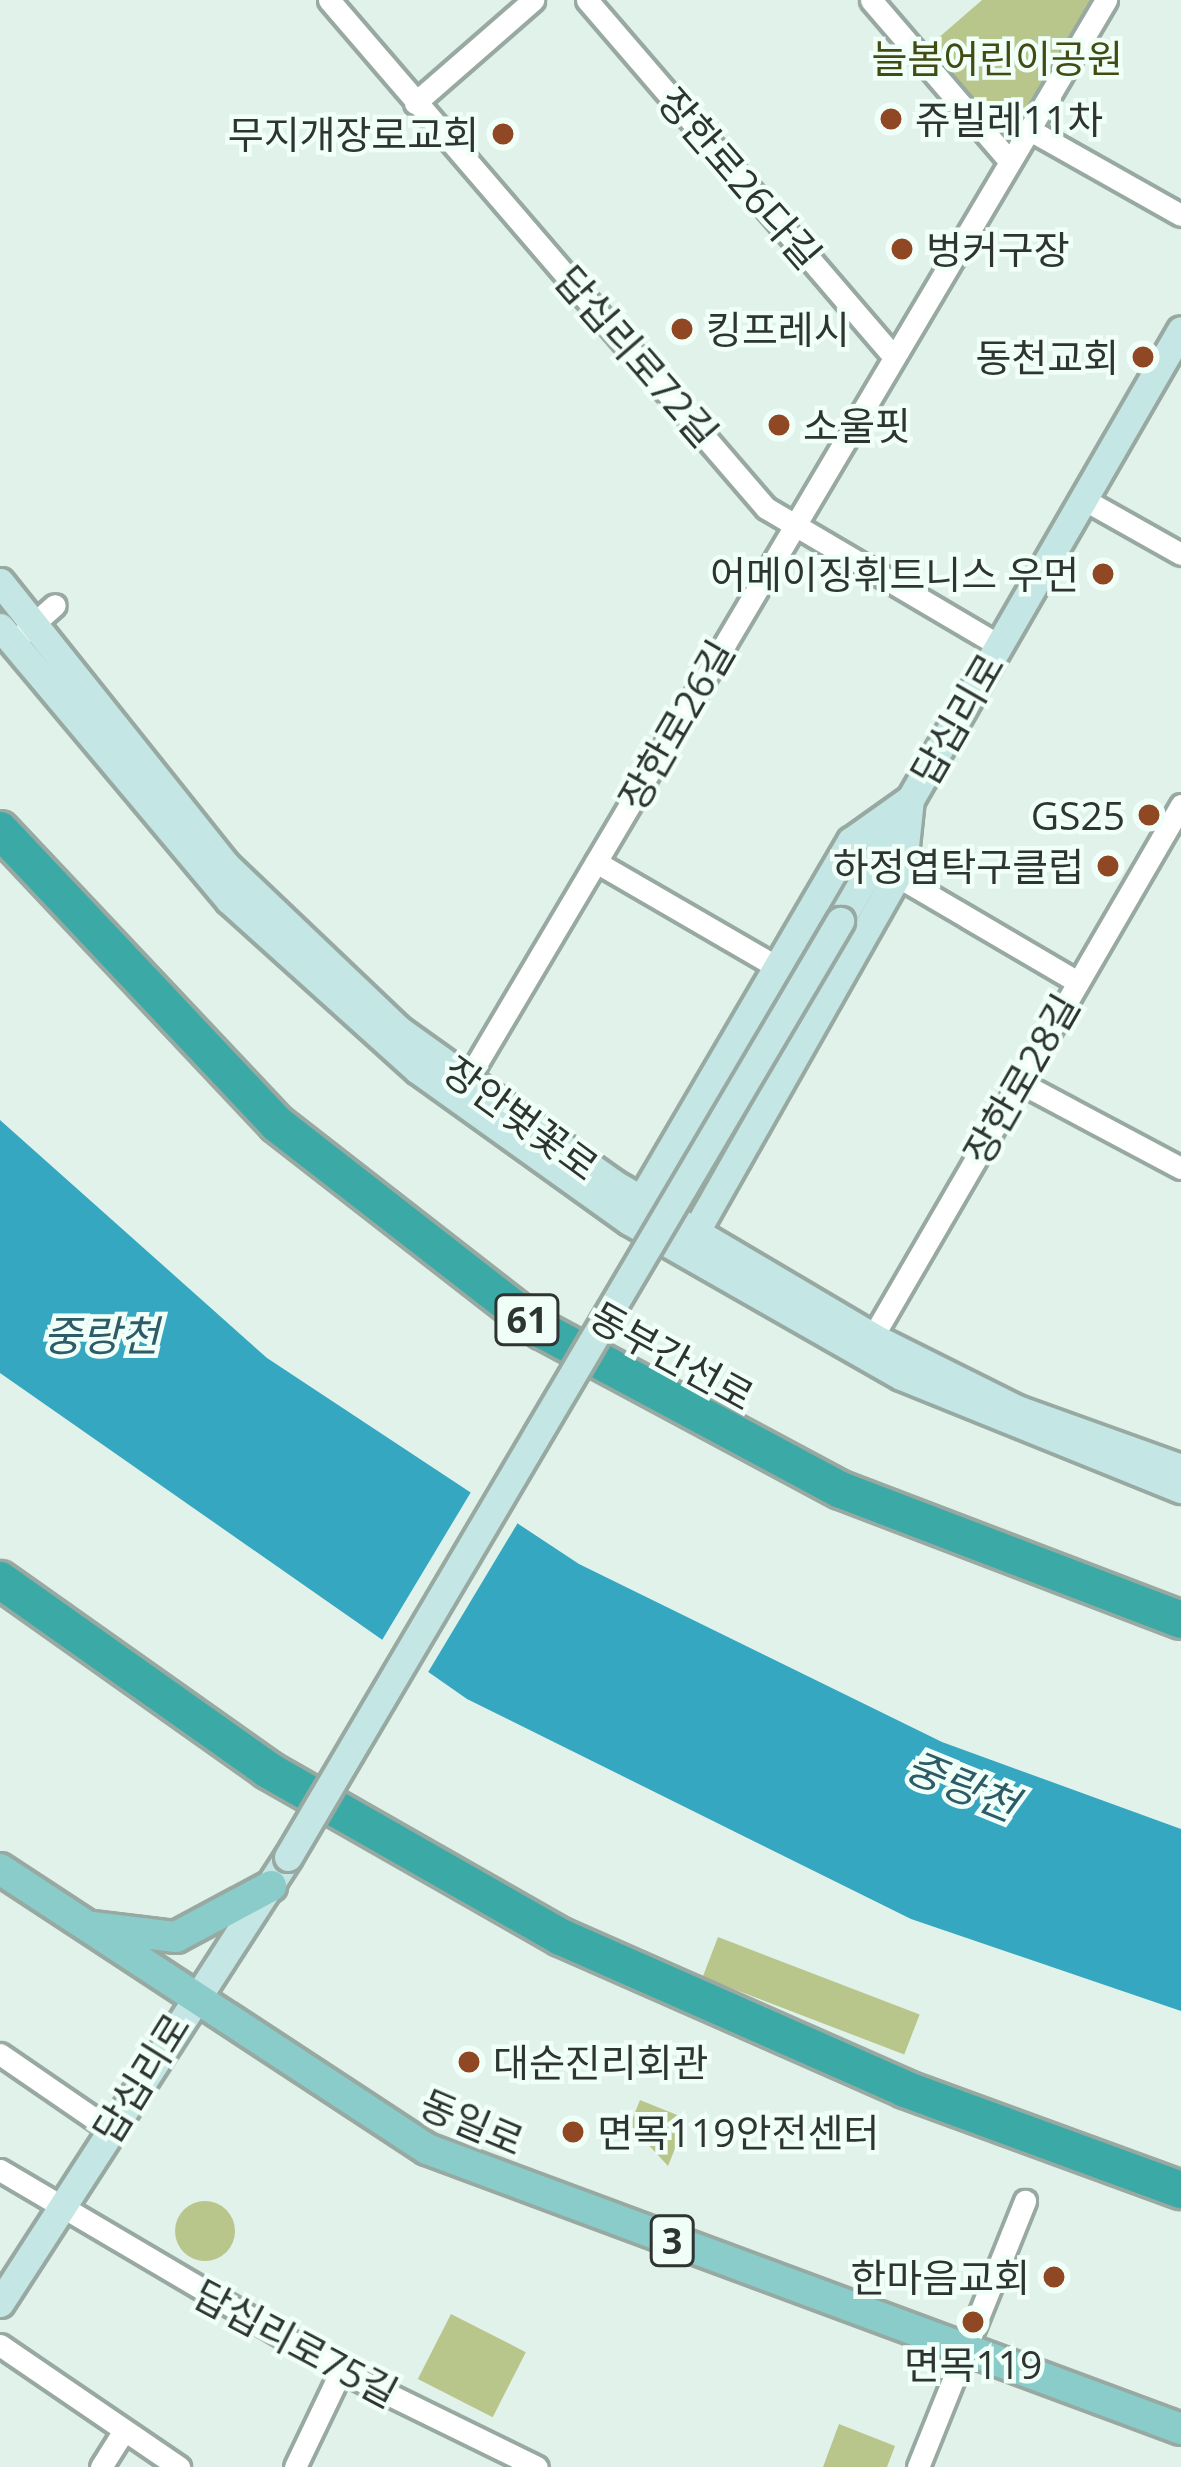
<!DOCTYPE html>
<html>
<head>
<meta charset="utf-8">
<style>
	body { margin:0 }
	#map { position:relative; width:1181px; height:2467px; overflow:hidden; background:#e1f2eb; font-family:"Open Sans","Noto Sans KR",sans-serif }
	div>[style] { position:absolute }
	.green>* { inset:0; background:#b8c68b; transform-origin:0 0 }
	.round { border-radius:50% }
	.water>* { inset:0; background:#36a7c0 }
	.pier>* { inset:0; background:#e1f2eb; transform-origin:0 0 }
	.roads { filter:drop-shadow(3px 0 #98a9a2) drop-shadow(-3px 0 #98a9a2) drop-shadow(0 3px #98a9a2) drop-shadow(0 -3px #98a9a2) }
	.street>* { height:21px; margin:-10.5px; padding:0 10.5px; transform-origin:10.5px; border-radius:10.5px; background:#fff }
	.secondary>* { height:27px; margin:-13.5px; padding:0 13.5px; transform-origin:13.5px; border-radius:13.5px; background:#c4e6e4 }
	.primary>* { height:30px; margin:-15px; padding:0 15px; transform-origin:15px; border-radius:15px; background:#89ccca }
	.highway>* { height:36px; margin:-18px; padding:0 18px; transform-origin:18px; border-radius:18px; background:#3baaa6 }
	.bridges { filter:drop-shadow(3px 0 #98a9a2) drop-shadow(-3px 0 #98a9a2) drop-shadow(0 3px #98a9a2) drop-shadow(0 -3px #98a9a2) }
	.secondary-bridge>* { height:27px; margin:-13.5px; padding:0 13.5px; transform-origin:13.5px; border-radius:13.5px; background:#c4e6e4 }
	.dots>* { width:33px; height:33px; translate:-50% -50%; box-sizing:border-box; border:6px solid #f1fff9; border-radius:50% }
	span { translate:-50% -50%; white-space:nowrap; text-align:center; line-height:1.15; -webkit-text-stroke:9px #f1fff9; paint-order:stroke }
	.shield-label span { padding:3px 9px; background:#f1fff9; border:3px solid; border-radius:9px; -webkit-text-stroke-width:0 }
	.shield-label { font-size:36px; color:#2d3431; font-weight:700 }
	.park-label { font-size:39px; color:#424c12 }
	.poi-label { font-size:39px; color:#2d3431 }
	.left { translate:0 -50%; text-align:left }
	.right { translate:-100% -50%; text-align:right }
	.street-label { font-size:39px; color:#2d3431 }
	.water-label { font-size:42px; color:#2d5b67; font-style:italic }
</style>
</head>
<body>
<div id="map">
	<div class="green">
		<div style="clip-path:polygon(982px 0,1095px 0,1019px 133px,993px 138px,921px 53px)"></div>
		<div style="left:718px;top:1937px;width:216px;height:43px;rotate:21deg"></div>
		<div style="clip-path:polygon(640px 2100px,687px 2119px,668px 2166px,630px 2125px)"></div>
		<div class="round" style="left:175px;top:2201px;width:60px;height:60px"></div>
		<div style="left:451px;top:2314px;width:84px;height:73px;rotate:27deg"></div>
		<div style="clip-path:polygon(839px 2424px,895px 2446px,887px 2467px,823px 2467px)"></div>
	</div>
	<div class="water">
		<div style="clip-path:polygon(0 1120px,267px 1358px,579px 1564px,942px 1742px,1181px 1829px,1181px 2011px,911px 1919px,467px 1699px,0 1373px)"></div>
	</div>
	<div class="pier">
		<div style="left:471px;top:1492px;width:56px;height:181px;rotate:31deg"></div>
	</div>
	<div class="roads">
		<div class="street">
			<div style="left:329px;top:0;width:670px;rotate:49.3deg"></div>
			<div style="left:766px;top:508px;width:270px;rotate:30.5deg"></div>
			<div style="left:587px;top:0;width:469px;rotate:49.3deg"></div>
			<div style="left:871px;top:0;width:208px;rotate:49.3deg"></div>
			<div style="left:415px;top:103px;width:157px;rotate:-41.1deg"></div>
			<div style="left:1030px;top:130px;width:173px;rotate:29.4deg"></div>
			<div style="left:1085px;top:500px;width:110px;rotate:29.4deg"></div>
			<div style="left:12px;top:643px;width:57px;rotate:-41.5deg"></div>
			<div style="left:596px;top:862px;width:209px;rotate:30.1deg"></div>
			<div style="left:897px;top:876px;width:210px;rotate:30.4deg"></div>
			<div style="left:467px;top:1080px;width:1255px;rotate:-59.39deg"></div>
			<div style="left:1019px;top:1082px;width:183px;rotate:28deg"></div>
			<div style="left:865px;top:1350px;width:630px;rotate:-59.89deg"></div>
			<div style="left:0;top:2054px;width:132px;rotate:34.5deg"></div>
			<div style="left:0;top:2170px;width:396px;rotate:30.5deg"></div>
			<div style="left:341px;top:2371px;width:218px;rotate:26.1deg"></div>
			<div style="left:0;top:2345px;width:217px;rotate:34.3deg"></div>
			<div style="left:101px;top:2467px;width:41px;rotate:-57.8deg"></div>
			<div style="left:295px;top:2467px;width:106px;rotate:-64.4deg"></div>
			<div style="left:918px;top:2467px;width:287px;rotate:-68.1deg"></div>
		</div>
		<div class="secondary">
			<div style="left:0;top:582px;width:362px;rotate:51.4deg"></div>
			<div style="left:226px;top:865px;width:238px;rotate:43.6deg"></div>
			<div style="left:398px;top:1029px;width:264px;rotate:35.6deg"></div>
			<div style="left:613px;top:1183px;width:302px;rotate:30.6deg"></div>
			<div style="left:873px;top:1337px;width:161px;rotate:26.6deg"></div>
			<div style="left:1017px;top:1409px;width:174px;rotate:19.8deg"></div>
			<div style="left:0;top:627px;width:356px;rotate:50deg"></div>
			<div style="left:229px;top:900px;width:254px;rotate:42deg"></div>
			<div style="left:418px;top:1070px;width:259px;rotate:35.6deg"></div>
			<div style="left:629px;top:1221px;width:313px;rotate:29.7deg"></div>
			<div style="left:901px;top:1376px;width:302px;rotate:22deg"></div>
			<div style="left:840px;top:921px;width:682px;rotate:-60.02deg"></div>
			<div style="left:641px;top:1200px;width:416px;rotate:-59.7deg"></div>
			<div style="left:851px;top:841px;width:72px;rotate:-35.4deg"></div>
			<div style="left:910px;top:799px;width:66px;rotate:96.1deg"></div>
			<div style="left:903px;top:865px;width:423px;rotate:119.5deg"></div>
			<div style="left:0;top:2303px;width:531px;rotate:-57.15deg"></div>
		</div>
		<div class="primary">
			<div style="left:0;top:1869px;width:511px;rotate:33.25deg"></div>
			<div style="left:427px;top:2149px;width:804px;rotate:20.37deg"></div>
			<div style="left:92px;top:1927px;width:85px;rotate:6.8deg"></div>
			<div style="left:176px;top:1937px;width:108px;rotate:-28.2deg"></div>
		</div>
		<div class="highway">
			<div style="left:0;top:830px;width:404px;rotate:46.7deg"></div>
			<div style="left:277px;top:1124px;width:336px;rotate:37.9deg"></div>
			<div style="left:542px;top:1330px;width:339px;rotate:28.2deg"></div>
			<div style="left:841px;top:1490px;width:364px;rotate:20.9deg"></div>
			<div style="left:0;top:1580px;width:329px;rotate:35.3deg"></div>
			<div style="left:268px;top:1770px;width:337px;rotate:29.7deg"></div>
			<div style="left:561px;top:1937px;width:376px;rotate:23.8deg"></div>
			<div style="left:905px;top:2089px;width:294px;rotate:20.1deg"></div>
		</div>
	</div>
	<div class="bridges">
		<div class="secondary-bridge">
			<div style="left:288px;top:1857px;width:1087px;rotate:-59.47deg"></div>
		</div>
	</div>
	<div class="dots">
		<div style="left:891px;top:119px;background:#8f4823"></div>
		<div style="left:503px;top:134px;background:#8f4823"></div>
		<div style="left:902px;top:249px;background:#8f4823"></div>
		<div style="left:682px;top:329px;background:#8f4823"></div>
		<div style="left:1143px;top:357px;background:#8f4823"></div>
		<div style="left:779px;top:425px;background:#8f4823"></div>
		<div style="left:1103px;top:574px;background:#8f4823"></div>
		<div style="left:1149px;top:815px;background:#8f4823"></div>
		<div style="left:1108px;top:866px;background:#8f4823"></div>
		<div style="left:469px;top:2062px;background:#8f4823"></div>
		<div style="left:573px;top:2132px;background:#8f4823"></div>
		<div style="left:1054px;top:2277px;background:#8f4823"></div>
		<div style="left:973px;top:2322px;background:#8f4823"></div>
	</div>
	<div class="shield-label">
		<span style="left:527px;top:1320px">61</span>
		<span style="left:672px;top:2241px">3</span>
	</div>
	<div class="park-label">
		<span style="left:997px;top:58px">늘봄어린이공원</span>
	</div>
	<div class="poi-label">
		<span class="left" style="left:915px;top:119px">쥬빌레11차</span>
		<span class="right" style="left:479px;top:134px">무지개장로교회</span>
		<span class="left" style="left:926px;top:249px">벙커구장</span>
		<span class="left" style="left:706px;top:329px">킹프레시</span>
		<span class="right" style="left:1119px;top:357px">동천교회</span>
		<span class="left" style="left:803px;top:425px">소울핏</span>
		<span class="right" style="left:1079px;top:574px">어메이징휘트니스 우먼</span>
		<span class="right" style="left:1125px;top:815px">GS25</span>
		<span class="right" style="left:1084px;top:866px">하정엽탁구클럽</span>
		<span class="left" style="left:493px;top:2062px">대순진리회관</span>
		<span class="left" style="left:597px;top:2132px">면목119안전센터</span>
		<span class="right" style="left:1030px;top:2277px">한마음교회</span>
		<span style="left:973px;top:2364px">면목119</span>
	</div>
	<div class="street-label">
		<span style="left:740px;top:178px;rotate:49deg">장한로26다길</span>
		<span style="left:637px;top:356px;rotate:49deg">답십리로72길</span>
		<span style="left:957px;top:719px;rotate:-60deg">답십리로</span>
		<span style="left:676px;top:725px;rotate:-60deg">장한로26길</span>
		<span style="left:1021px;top:1079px;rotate:-60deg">장한로28길</span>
		<span style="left:521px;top:1118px;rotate:36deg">장안벚꽃로</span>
		<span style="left:672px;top:1356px;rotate:29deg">동부간선로</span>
		<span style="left:141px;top:2078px;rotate:-58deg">답십리로</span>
		<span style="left:472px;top:2122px;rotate:23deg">동일로</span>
		<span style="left:296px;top:2343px;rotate:28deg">답십리로75길</span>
	</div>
	<div class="water-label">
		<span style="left:101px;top:1335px">중랑천</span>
		<span style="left:962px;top:1785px;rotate:22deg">중랑천</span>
	</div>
</div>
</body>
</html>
